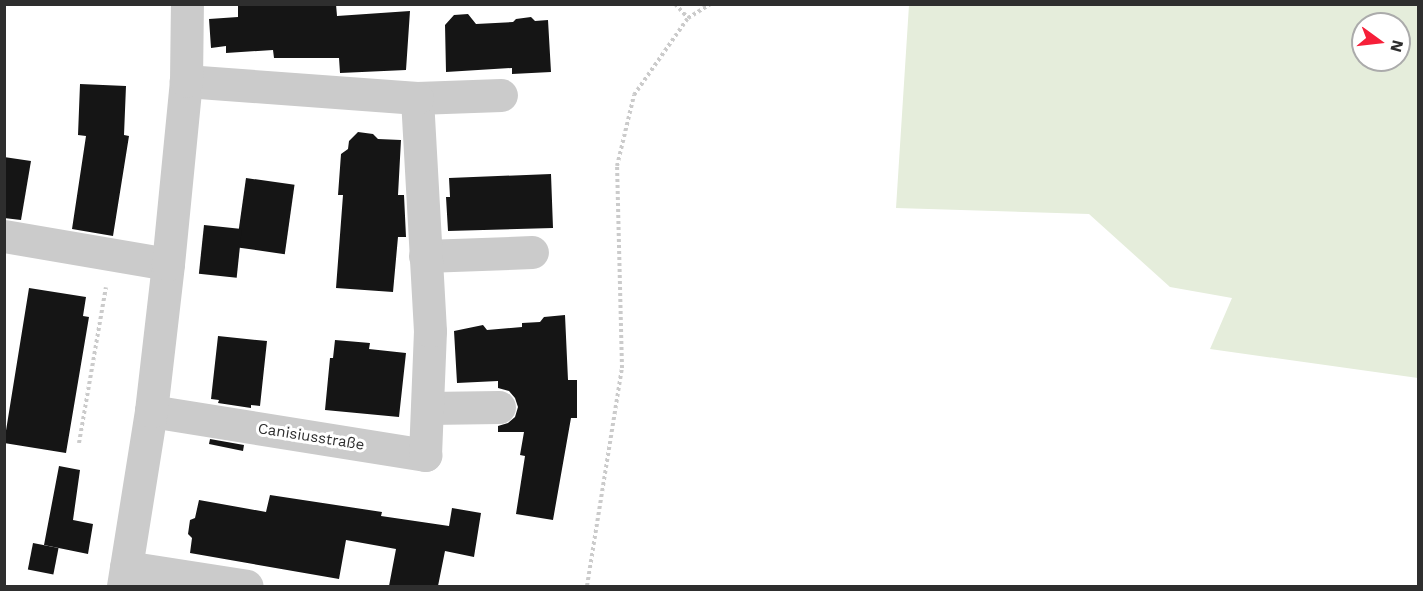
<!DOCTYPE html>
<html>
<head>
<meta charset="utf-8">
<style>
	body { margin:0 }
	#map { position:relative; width:1423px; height:591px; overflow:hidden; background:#fff; font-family:"Work Sans",sans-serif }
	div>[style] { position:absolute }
	.green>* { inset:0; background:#e5eddb }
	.building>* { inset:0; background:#151515; transform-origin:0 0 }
	.path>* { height:4px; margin-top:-2px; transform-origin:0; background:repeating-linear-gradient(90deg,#cbcbcb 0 3px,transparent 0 6px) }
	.minor>* { height:33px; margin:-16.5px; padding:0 16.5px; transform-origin:16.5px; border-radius:16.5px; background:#cbcbcb }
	span { translate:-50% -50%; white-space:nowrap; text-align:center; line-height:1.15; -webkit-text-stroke:6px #fff; paint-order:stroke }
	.street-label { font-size:15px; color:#2e2e2e }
	.frame { position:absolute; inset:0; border:6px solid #2e2e2e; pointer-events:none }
	.north { position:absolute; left:1351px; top:12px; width:60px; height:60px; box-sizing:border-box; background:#fff; border:2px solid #ababab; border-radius:50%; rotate:105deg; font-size:16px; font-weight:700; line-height:24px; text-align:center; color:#2e2e2e }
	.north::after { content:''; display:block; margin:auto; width:21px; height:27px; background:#f61f39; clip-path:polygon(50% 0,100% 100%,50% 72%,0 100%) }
</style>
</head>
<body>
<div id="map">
	<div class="green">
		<div style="clip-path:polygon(evenodd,909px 5px,1418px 5px,1418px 378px,1210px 349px,1232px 298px,1170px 287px,1089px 214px,896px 208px,909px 5px,1363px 24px,1399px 24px,1399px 60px,1363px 60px,1363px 24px)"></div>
	</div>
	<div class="building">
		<div style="clip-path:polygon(238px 4px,336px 4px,337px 16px,410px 11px,406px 70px,340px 73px,339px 58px,274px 58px,273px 50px,226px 53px,226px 46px,211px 48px,209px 19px,238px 17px)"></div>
		<div style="clip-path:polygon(468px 14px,476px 24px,513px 22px,516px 19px,531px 17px,535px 21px,548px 20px,551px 72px,512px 74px,512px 68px,446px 72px,445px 25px,454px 15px)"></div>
		<div style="clip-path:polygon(80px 84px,126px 86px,124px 135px,129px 136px,113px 236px,72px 229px,86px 136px,78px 135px)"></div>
		<div style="clip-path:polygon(358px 132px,373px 134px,378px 139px,401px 140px,398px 195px,404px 195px,406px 237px,398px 237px,393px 292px,336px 288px,343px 195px,338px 195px,341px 154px,348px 149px,349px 141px)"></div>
		<div style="clip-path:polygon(4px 157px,31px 161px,21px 220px,4px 218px)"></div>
		<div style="clip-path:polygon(551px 174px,553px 228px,448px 231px,446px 197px,450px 197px,449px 178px)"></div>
		<div style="left:246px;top:178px;width:49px;height:70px;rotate:8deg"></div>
		<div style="left:204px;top:225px;width:38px;height:49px;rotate:6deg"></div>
		<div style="clip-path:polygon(29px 288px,86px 297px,83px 316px,89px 317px,66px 453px,4px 443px)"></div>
		<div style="clip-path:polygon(565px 315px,568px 380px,577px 380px,577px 418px,571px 418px,553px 520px,516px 514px,525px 456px,520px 455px,524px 432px,498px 432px,498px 426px,508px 423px,515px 417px,518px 407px,515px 398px,509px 391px,498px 388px,498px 381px,457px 383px,454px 331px,483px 325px,487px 330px,522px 327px,522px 323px,540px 322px,544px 317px)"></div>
		<div style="clip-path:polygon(218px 336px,267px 341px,260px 406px,251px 405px,251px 408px,218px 403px,219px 400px,211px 399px)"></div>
		<div style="clip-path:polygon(335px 340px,370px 343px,369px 349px,406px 353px,399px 417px,325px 410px,330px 358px,333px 358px)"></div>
		<div style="clip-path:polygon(210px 439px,244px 445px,243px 451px,209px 444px)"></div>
		<div style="clip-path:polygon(59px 466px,80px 470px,73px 520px,93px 524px,88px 554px,44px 545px)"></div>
		<div style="clip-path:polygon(270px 495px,382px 512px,381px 516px,449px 526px,452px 508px,481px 513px,474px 557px,445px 551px,438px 586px,389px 586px,396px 549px,346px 540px,339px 579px,190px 553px,192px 538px,188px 534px,190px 520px,195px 518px,199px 500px,266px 512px)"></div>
		<div style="left:33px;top:543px;width:26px;height:27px;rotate:11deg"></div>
	</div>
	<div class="path">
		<div style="left:675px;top:4px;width:19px;rotate:47deg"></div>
		<div style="left:79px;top:443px;width:158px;rotate:-80.2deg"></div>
		<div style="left:587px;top:586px;width:221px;rotate:-80.9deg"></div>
		<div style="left:622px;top:368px;width:202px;rotate:-91.4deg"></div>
		<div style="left:617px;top:166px;width:73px;rotate:-76.5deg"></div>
		<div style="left:634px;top:95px;width:94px;rotate:-55deg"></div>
		<div style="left:688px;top:18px;width:26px;rotate:-32deg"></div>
	</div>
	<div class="minor">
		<div style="left:417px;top:98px;width:84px;rotate:-2deg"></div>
		<div style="left:4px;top:236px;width:166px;rotate:9.7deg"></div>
		<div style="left:425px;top:256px;width:107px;rotate:-2.1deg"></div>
		<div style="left:428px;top:408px;width:71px;rotate:-0.8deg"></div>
		<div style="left:151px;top:411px;width:278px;rotate:9.1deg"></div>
		<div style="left:425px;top:455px;width:124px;rotate:-87.7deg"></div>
		<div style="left:430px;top:331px;width:233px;rotate:-93.2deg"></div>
		<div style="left:417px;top:98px;width:232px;rotate:-175.8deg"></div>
		<div style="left:126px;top:567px;width:122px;rotate:8.9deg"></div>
		<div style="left:123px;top:586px;width:177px;rotate:-80.9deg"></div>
		<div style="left:151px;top:411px;width:148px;rotate:-83.4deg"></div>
		<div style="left:168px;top:264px;width:184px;rotate:-84.4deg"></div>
		<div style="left:186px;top:81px;width:77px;rotate:-89.3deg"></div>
	</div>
	<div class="street-label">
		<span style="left:311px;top:437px;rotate:9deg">Canisiusstraße</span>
	</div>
	<div class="frame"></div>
	<div class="north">N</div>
</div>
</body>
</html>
